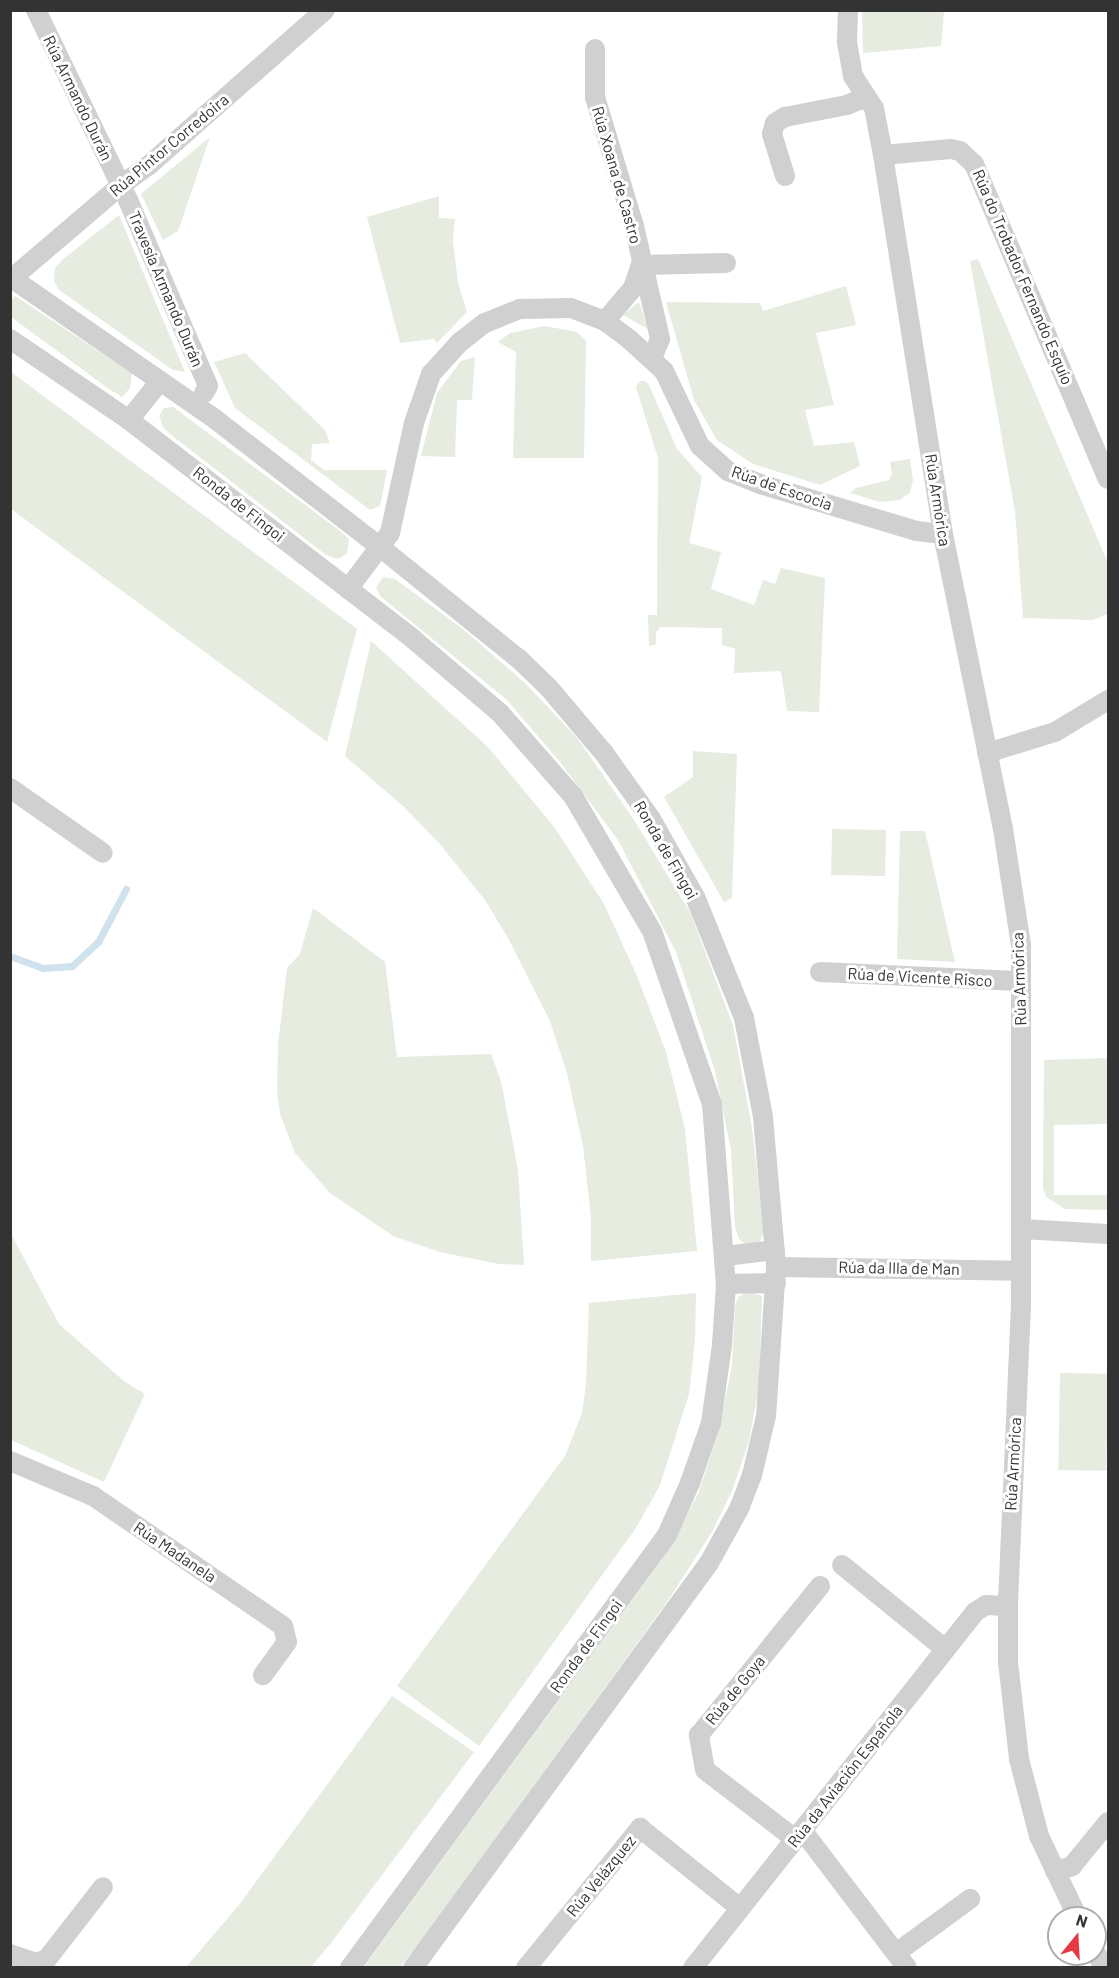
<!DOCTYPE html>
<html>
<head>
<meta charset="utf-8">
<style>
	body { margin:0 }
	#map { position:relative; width:1119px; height:1978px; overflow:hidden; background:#fff; font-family:Barlow,sans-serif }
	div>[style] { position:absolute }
	.green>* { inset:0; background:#e6ecdf; transform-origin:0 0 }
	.stream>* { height:7px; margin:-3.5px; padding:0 3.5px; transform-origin:3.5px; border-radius:3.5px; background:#cfe2ee }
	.street>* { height:20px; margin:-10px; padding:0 10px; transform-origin:10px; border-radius:10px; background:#d0d0d0 }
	span { translate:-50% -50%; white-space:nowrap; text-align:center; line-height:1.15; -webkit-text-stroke:6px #fff; paint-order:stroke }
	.street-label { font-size:16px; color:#333 }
	.frame { position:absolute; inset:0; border:12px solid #333; pointer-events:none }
	.north { position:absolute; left:1047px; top:1906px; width:60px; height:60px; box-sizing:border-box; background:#fff; border:2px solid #adadad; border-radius:50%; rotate:18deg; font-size:16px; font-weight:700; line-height:24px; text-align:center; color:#333 }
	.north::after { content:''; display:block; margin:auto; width:21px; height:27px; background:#e63946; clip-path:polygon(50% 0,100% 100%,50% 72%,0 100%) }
</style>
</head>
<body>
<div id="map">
	<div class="green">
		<div style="clip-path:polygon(862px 11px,944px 11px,941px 46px,863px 53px)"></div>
		<div style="clip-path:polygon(210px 137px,178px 231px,163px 240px,141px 194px)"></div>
		<div style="clip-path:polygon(439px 196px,439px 218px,455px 219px,453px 240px,458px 283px,467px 312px,437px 343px,434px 339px,400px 343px,367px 217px)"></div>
		<div style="clip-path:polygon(119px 215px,185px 372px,173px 370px,59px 290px,54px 281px,55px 268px,62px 260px)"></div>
		<div style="clip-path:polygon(978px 259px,1108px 563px,1108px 614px,1092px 620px,1023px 618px,1015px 511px,970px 261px)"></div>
		<div style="clip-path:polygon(846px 286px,856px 325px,816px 333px,834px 405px,805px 410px,814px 446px,854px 442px,860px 466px,820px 485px,753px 464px,717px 440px,694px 400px,666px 302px,760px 303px,763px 311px)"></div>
		<div style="clip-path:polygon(15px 296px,132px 373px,130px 388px,122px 397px,109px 389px,11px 317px,11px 300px)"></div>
		<div style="clip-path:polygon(639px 302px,648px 329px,623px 315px)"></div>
		<div style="clip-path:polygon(545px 326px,577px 332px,586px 341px,584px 458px,513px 458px,516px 352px,498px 342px,510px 333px)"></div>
		<div style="clip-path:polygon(245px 353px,325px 430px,330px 443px,312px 444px,311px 460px,324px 470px,387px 470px,380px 506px,370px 510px,235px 408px,214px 362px)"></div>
		<div style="clip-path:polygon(475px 357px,472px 400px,457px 400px,455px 457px,421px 456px,437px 393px,461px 361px)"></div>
		<div style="clip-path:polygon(11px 372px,357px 629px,327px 742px,11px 509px)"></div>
		<div style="clip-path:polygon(640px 381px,645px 381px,649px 385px,677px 449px,702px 477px,689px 543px,721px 552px,711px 589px,754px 605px,763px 580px,775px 584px,781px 568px,825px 578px,819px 712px,787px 711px,781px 671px,734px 673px,735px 649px,722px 645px,722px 628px,660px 627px,656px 632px,656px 644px,649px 646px,648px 615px,657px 615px,658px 458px,636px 387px)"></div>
		<div style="clip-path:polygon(173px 407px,339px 530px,349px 539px,347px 554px,338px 559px,326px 555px,170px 434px,163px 427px,159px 416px,164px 408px)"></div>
		<div style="clip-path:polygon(910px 459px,913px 480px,910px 493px,899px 500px,880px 502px,850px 493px,856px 488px,889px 480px,892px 474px,890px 462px)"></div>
		<div style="clip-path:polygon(383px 577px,395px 579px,463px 629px,526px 684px,578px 739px,634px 820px,690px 912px,733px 1025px,752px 1128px,764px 1231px,760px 1242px,748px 1246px,739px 1239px,735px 1227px,731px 1150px,715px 1071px,676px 952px,618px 840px,560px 762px,507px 700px,380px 596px,376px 587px)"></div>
		<div style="clip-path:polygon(371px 641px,488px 747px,555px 828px,604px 904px,637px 976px,666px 1052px,685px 1129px,697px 1251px,591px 1261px,591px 1217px,583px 1146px,567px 1073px,550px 1021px,508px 938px,485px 900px,439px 843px,403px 806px,345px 756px)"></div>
		<div style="clip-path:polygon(693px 751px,737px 754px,732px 898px,724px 902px,664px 797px,693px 777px)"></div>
		<div style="left:832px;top:829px;width:54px;height:46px;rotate:1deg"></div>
		<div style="clip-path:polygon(900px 831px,925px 831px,955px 962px,897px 959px)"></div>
		<div style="clip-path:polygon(313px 908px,385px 962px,397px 1057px,491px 1054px,501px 1081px,518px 1170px,524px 1265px,499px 1264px,440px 1252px,393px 1236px,330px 1193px,295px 1153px,280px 1114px,277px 1091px,278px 1045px,287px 968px,300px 954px)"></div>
		<div style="clip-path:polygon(1108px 1038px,1108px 1124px,1054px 1125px,1054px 1195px,1108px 1195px,1108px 1210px,1065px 1209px,1046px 1197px,1043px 1187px,1044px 1060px,1108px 1058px)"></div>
		<div style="clip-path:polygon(11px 1234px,59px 1324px,125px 1382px,145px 1394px,104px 1482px,11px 1440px)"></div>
		<div style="clip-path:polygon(749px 1292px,762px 1296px,759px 1387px,749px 1441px,732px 1491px,712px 1532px,667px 1602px,418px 1945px,400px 1967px,363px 1968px,663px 1558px,698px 1494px,719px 1431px,732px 1365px,735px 1307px,738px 1297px)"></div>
		<div style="clip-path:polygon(696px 1293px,695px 1341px,689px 1394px,660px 1485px,636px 1528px,479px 1746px,397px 1686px,565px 1456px,582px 1413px,586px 1384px,589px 1303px)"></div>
		<div style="left:1060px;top:1373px;width:48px;height:97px;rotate:1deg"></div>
		<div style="clip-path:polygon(392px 1696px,474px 1752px,334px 1939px,311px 1967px,186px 1967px,239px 1905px)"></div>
	</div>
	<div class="stream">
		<div style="left:10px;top:956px;width:35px;rotate:20deg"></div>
		<div style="left:43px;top:968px;width:29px;rotate:-4deg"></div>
		<div style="left:72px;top:966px;width:35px;rotate:-43deg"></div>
		<div style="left:98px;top:942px;width:60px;rotate:-62.2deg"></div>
	</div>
	<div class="street">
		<div style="left:36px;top:10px;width:211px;rotate:64.2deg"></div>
		<div style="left:128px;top:200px;width:202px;rotate:66.7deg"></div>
		<div style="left:208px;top:386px;width:8px;rotate:120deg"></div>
		<div style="left:848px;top:10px;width:32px;rotate:92deg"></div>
		<div style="left:847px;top:42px;width:35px;rotate:80deg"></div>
		<div style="left:853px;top:76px;width:38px;rotate:57deg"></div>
		<div style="left:874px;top:108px;width:48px;rotate:79.2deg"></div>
		<div style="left:883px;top:155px;width:384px;rotate:81deg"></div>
		<div style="left:943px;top:534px;width:301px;rotate:78.5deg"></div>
		<div style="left:1003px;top:829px;width:117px;rotate:81.2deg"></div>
		<div style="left:1021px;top:945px;width:360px;rotate:90deg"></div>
		<div style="left:1021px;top:1305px;width:301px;rotate:92.5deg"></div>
		<div style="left:1008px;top:1606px;width:56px;rotate:90deg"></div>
		<div style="left:1008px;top:1662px;width:98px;rotate:83.5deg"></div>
		<div style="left:1019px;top:1759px;width:80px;rotate:75.4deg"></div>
		<div style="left:1039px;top:1836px;width:91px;rotate:64.6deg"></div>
		<div style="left:595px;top:49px;width:48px;rotate:90deg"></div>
		<div style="left:595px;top:97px;width:135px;rotate:73.2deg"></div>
		<div style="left:634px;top:226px;width:116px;rotate:77deg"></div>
		<div style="left:660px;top:339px;width:21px;rotate:113deg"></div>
		<div style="left:883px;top:155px;width:68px;rotate:-5deg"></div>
		<div style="left:951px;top:149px;width:9px;rotate:13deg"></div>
		<div style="left:960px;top:151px;width:19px;rotate:43deg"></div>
		<div style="left:974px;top:164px;width:342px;rotate:67deg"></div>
		<div style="left:785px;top:176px;width:44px;rotate:-107.2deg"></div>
		<div style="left:772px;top:134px;width:11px;rotate:-75deg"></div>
		<div style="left:775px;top:123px;width:12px;rotate:-31deg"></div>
		<div style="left:785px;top:117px;width:63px;rotate:-11deg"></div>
		<div style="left:847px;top:105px;width:21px;rotate:-23deg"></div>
		<div style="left:641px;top:265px;width:85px;rotate:-1.3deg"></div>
		<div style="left:10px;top:277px;width:249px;rotate:34.7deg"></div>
		<div style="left:215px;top:419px;width:209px;rotate:37.8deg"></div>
		<div style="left:380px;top:547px;width:179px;rotate:38.9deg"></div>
		<div style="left:519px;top:659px;width:42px;rotate:44deg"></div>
		<div style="left:549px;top:688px;width:85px;rotate:49.8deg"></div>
		<div style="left:604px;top:753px;width:81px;rotate:54.5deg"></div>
		<div style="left:651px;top:819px;width:92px;rotate:60.6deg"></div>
		<div style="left:696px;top:899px;width:128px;rotate:68deg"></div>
		<div style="left:744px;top:1018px;width:101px;rotate:79.1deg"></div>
		<div style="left:763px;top:1117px;width:151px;rotate:85deg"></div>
		<div style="left:776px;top:1267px;width:149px;rotate:93.8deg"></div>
		<div style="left:766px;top:1416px;width:61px;rotate:103.3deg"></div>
		<div style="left:752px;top:1475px;width:34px;rotate:111deg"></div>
		<div style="left:740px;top:1507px;width:64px;rotate:119deg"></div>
		<div style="left:709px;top:1563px;width:502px;rotate:126.16deg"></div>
		<div style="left:10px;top:280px;width:145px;rotate:-40.5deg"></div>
		<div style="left:120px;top:186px;width:34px;rotate:-36deg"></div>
		<div style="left:148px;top:166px;width:236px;rotate:-41.4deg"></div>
		<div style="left:605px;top:321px;width:43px;rotate:-49.7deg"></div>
		<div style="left:633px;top:288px;width:24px;rotate:-71deg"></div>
		<div style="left:10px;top:339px;width:144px;rotate:34.2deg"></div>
		<div style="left:129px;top:420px;width:359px;rotate:37.6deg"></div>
		<div style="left:413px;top:639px;width:114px;rotate:40.4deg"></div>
		<div style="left:500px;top:713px;width:111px;rotate:48.7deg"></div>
		<div style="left:573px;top:796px;width:156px;rotate:59.7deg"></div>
		<div style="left:652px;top:931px;width:183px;rotate:70.9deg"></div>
		<div style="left:712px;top:1104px;width:181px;rotate:85.6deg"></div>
		<div style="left:726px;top:1284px;width:61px;rotate:93.8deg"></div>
		<div style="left:722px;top:1345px;width:79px;rotate:98deg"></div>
		<div style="left:711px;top:1423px;width:64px;rotate:109.3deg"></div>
		<div style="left:690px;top:1483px;width:57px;rotate:113.9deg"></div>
		<div style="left:667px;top:1535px;width:537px;rotate:126.21deg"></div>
		<div style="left:129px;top:420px;width:50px;rotate:-51.5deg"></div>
		<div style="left:348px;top:589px;width:70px;rotate:-53.1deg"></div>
		<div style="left:390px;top:533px;width:113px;rotate:-77.7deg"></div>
		<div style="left:414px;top:423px;width:52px;rotate:-70.9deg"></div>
		<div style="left:431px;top:374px;width:42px;rotate:-47.9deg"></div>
		<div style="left:459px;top:343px;width:33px;rotate:-38deg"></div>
		<div style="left:485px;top:323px;width:38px;rotate:-22deg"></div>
		<div style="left:520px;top:309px;width:51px;rotate:-1.1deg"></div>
		<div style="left:571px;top:308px;width:36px;rotate:21deg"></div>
		<div style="left:605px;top:321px;width:30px;rotate:37deg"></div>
		<div style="left:629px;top:339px;width:47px;rotate:42.4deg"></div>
		<div style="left:664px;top:371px;width:83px;rotate:64.4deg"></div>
		<div style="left:700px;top:446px;width:38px;rotate:42deg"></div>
		<div style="left:728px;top:471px;width:35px;rotate:22deg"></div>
		<div style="left:760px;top:484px;width:164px;rotate:16.7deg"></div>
		<div style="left:917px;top:531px;width:26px;rotate:7deg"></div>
		<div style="left:987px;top:753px;width:71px;rotate:-17.2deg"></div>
		<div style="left:1055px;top:732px;width:62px;rotate:-31.1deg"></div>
		<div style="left:10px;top:788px;width:113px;rotate:35deg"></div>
		<div style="left:820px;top:972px;width:201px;rotate:2.6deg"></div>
		<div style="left:1022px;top:1229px;width:86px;rotate:3.3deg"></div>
		<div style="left:725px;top:1256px;width:50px;rotate:-6.8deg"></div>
		<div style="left:776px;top:1267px;width:245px;rotate:0.9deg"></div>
		<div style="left:726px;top:1284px;width:50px;rotate:-1.1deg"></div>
		<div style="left:10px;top:1461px;width:90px;rotate:22.9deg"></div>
		<div style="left:93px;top:1496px;width:230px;rotate:34.4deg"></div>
		<div style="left:283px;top:1626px;width:16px;rotate:76deg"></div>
		<div style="left:287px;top:1642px;width:41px;rotate:126deg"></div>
		<div style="left:842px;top:1565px;width:133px;rotate:39.2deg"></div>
		<div style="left:802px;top:1830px;width:173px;rotate:52.7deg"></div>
		<div style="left:795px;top:1839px;width:113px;rotate:-142.5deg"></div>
		<div style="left:705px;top:1770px;width:36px;rotate:-100deg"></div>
		<div style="left:699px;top:1735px;width:192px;rotate:-50.9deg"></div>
		<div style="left:1055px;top:1871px;width:18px;rotate:-16deg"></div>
		<div style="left:1072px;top:1866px;width:57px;rotate:-50.7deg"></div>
		<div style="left:1095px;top:1952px;width:19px;rotate:58deg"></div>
		<div style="left:896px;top:1953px;width:92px;rotate:-36.1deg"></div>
		<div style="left:10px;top:1954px;width:28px;rotate:19deg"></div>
		<div style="left:36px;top:1963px;width:12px;rotate:-20deg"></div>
		<div style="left:47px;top:1959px;width:91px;rotate:-52.1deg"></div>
		<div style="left:526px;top:1968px;width:181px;rotate:-50.8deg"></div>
		<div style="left:640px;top:1828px;width:128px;rotate:38.7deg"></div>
		<div style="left:693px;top:1968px;width:454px;rotate:-51.6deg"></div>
		<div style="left:975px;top:1612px;width:13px;rotate:-32deg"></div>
		<div style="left:986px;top:1605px;width:22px;rotate:3deg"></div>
	</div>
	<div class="street-label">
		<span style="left:78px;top:98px;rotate:64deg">Rúa Armando Durán</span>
		<span style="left:169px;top:145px;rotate:-40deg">Rúa Pintor Corredoira</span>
		<span style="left:617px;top:175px;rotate:74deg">Rúa Xoana de Castro</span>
		<span style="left:1023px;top:277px;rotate:67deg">Rúa do Trobador Fernando Esquío</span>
		<span style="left:166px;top:289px;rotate:67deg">Travesía Armando Durán</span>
		<span style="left:782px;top:488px;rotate:19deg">Rúa de Escocia</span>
		<span style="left:938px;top:500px;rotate:81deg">Rúa Armórica</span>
		<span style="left:239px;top:504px;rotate:38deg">Ronda de Fingoi</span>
		<span style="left:666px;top:850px;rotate:60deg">Ronda de Fingoi</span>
		<span style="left:920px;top:977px;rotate:3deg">Rúa de Vicente Risco</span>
		<span style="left:1019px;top:979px;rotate:-92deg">Rúa Armórica</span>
		<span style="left:899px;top:1268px;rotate:1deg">Rúa da Illa de Man</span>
		<span style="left:1013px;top:1464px;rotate:-87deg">Rúa Armórica</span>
		<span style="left:175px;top:1552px;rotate:34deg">Rúa Madanela</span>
		<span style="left:586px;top:1646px;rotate:-54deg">Ronda de Fingoi</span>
		<span style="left:735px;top:1690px;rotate:-51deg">Rúa de Goya</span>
		<span style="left:845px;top:1776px;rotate:-52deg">Rúa da Aviación Española</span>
		<span style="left:601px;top:1876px;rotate:-51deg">Rúa Velázquez</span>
	</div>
	<div class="frame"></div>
	<div class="north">N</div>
</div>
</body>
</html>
